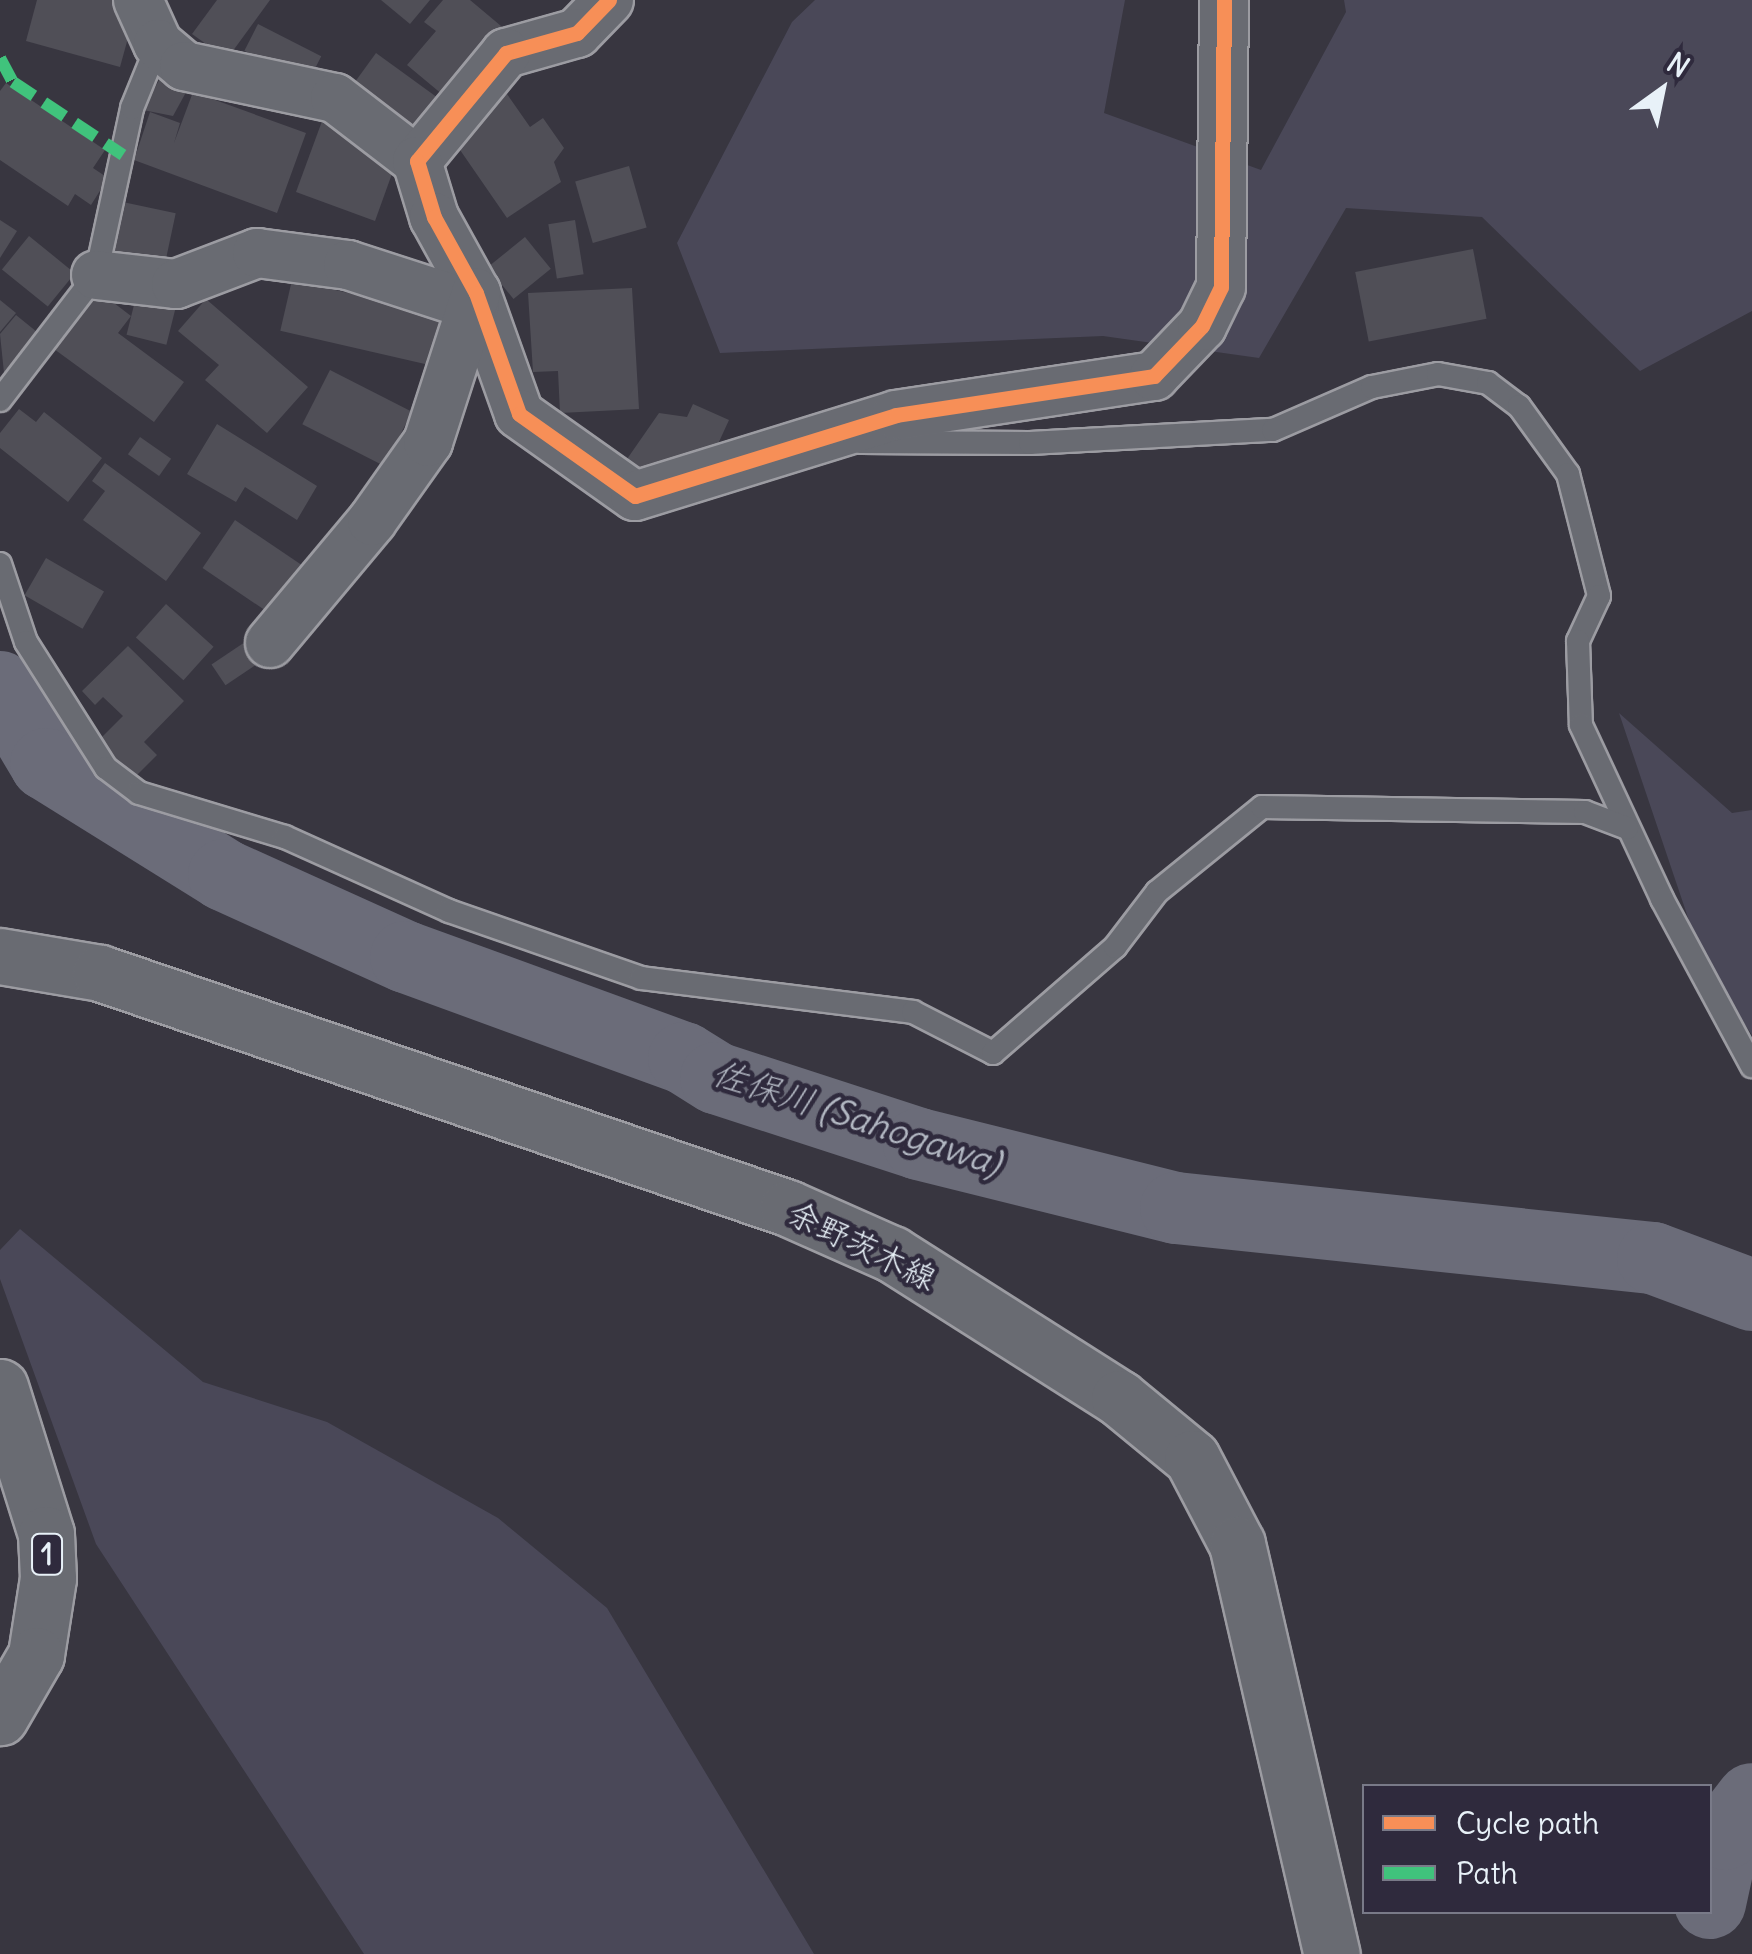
<!DOCTYPE html>
<html>
<head>
<meta charset="utf-8">
<style>
	body { margin:0 }
	#map { position:relative; width:1752px; height:1954px; overflow:hidden; background:#383640; font-family:Delius,"Klee One",sans-serif }
	div>[style] { position:absolute }
	.green>* { inset:0; background:#4a4858 }
	.river>* { height:72px; margin:-36px; padding:0 36px; transform-origin:36px; border-radius:36px; background:#6b6c79 }
	.building>* { inset:0; background:#504f57; transform-origin:0 0 }
	.roads { filter:drop-shadow(2px 0 #9c9ca2) drop-shadow(-2px 0 #9c9ca2) drop-shadow(0 2px #9c9ca2) drop-shadow(0 -2px #9c9ca2) }
	.lane>* { height:22px; margin:-11px; padding:0 11px; transform-origin:11px; border-radius:11px; background:#696b72 }
	.street>* { height:48px; margin:-24px; padding:0 24px; transform-origin:24px; border-radius:24px; background:#696b72 }
	.secondary>* { height:55px; margin:-27.5px; padding:0 27.5px; transform-origin:27.5px; border-radius:27.5px; background:#696b72 }
	.primary>* { height:55px; margin:-27.5px; padding:0 27.5px; transform-origin:27.5px; border-radius:27.5px; background:#696b72 }
	.quiet>* { height:12px; margin-top:-6px; transform-origin:0; background:repeating-linear-gradient(90deg,#40c37c 0 25px,transparent 0 37px) }
	.cycleway>* { height:15px; margin:-7.5px; padding:0 7.5px; transform-origin:7.5px; border-radius:7.5px; background:#f78f57 }
	span { translate:-50% -50%; white-space:nowrap; text-align:center; line-height:1.15; -webkit-text-stroke:9px #2f2a3d; paint-order:stroke }
	.shield-label span { padding:2px 8px; background:#2f2a3d; border:2px solid; border-radius:8px; -webkit-text-stroke-width:0 }
	.shield-label { font-size:30px; color:#e8f1f8; font-weight:700 }
	.street-label { font-size:32px; color:#e8f1f8 }
	.water-label { font-size:35px; color:#b2b7c2; font-style:italic }
	.legend { position:absolute; left:1362px; top:1784px; width:350px; height:130px; box-sizing:border-box; background:#2f2a3d; border:2px solid #797a88; margin:0; padding:12px 18px; list-style:none; font-size:30px; color:#e8f1f8 }
	.legend li { display:flex; align-items:center; gap:20px; height:50px }
	.legend b { width:50px; border:2px solid #797a88 }
	.north { position:absolute; left:1612px; top:40px; width:100px; height:100px; -webkit-text-stroke:8px #2f2a3d; paint-order:stroke; rotate:33deg; font-size:28px; font-weight:700; line-height:40px; text-align:center; color:#e8f1f8 }
	.north::after { content:''; display:block; margin:auto; width:35px; height:45px; background:#e8f1f8; clip-path:polygon(50% 0,100% 100%,50% 72%,0 100%) }
</style>
</head>
<body>
<div id="map">
	<div class="green">
		<div style="clip-path:polygon(815px 0,1125px 0,1104px 113px,1261px 170px,1346px 12px,1344px 0,1752px 0,1752px 311px,1640px 371px,1482px 217px,1346px 208px,1259px 358px,1103px 336px,720px 353px,677px 243px,792px 22px)"></div>
		<div style="clip-path:polygon(1619px 713px,1732px 813px,1752px 810px,1752px 1035px,1703px 962px)"></div>
		<div style="clip-path:polygon(20px 1229px,203px 1382px,327px 1422px,498px 1518px,607px 1608px,814px 1954px,364px 1954px,96px 1544px,0 1279px,0 1250px)"></div>
	</div>
	<div class="river">
		<div style="left:0;top:687px;width:90px;rotate:59.1deg"></div>
		<div style="left:46px;top:764px;width:210px;rotate:31.9deg"></div>
		<div style="left:224px;top:875px;width:200px;rotate:24.3deg"></div>
		<div style="left:406px;top:957px;width:296px;rotate:20deg"></div>
		<div style="left:684px;top:1058px;width:38px;rotate:32deg"></div>
		<div style="left:716px;top:1078px;width:213px;rotate:18deg"></div>
		<div style="left:919px;top:1144px;width:265px;rotate:14deg"></div>
		<div style="left:1176px;top:1208px;width:480px;rotate:6deg"></div>
		<div style="left:1653px;top:1258px;width:106px;rotate:20.5deg"></div>
		<div style="left:1710px;top:1903px;width:71px;rotate:-77.7deg"></div>
		<div style="left:1725px;top:1834px;width:44px;rotate:-52.4deg"></div>
	</div>
	<div class="building">
		<div style="clip-path:polygon(37px 0,120px 0,136px 9px,120px 67px,26px 41px)"></div>
		<div style="clip-path:polygon(217px 0,270px 0,227px 59px,192px 34px)"></div>
		<div style="clip-path:polygon(381px 0,430px 0,410px 24px)"></div>
		<div style="clip-path:polygon(443px 0,470px 0,507px 31px,449px 100px,407px 65px,436px 31px,424px 22px)"></div>
		<div style="left:258px;top:24px;width:71px;height:30px;rotate:27deg"></div>
		<div style="left:376px;top:53px;width:86px;height:46px;rotate:36deg"></div>
		<div style="clip-path:polygon(164px 71px,190px 85px,173px 116px,143px 110px)"></div>
		<div style="clip-path:polygon(6px 83px,105px 150px,93px 168px,108px 178px,91px 205px,75px 194px,68px 206px,0 160px,0 91px)"></div>
		<div style="clip-path:polygon(193px 92px,306px 133px,277px 213px,134px 160px,150px 112px,180px 123px,174px 143px)"></div>
		<div style="clip-path:polygon(507px 94px,530px 127px,543px 118px,564px 148px,554px 162px,561px 182px,507px 218px,449px 134px)"></div>
		<div style="clip-path:polygon(325px 113px,398px 157px,375px 221px,296px 192px)"></div>
		<div style="left:629px;top:166px;width:64px;height:56px;rotate:74deg"></div>
		<div style="left:118px;top:201px;width:59px;height:55px;rotate:12deg"></div>
		<div style="clip-path:polygon(0 220px,17px 231px,0 258px)"></div>
		<div style="left:575px;top:220px;width:55px;height:27px;rotate:81deg"></div>
		<div style="left:29px;top:236px;width:59px;height:43px;rotate:39deg"></div>
		<div style="left:525px;top:237px;width:41px;height:48px;rotate:51deg"></div>
		<div style="left:1473px;top:249px;width:71px;height:120px;rotate:79deg"></div>
		<div style="left:292px;top:280px;width:163px;height:52px;rotate:13deg"></div>
		<div style="clip-path:polygon(632px 288px,639px 409px,560px 413px,558px 371px,533px 372px,528px 293px)"></div>
		<div style="clip-path:polygon(97px 290px,131px 316px,118px 333px,184px 382px,154px 422px,54px 349px)"></div>
		<div style="left:136px;top:297px;width:41px;height:39px;rotate:14deg"></div>
		<div style="clip-path:polygon(206px 299px,308px 387px,267px 433px,205px 380px,219px 365px,178px 331px)"></div>
		<div style="clip-path:polygon(0 300px,16px 313px,0 332px)"></div>
		<div style="clip-path:polygon(16px 315px,37px 332px,4px 373px,0 334px)"></div>
		<div style="left:330px;top:370px;width:92px;height:61px;rotate:27deg"></div>
		<div style="clip-path:polygon(693px 404px,729px 420px,707px 468px,618px 472px,659px 413px,687px 417px)"></div>
		<div style="clip-path:polygon(19px 409px,36px 422px,44px 412px,102px 458px,68px 502px,0 448px,0 433px)"></div>
		<div style="clip-path:polygon(217px 424px,317px 486px,297px 520px,245px 487px,236px 502px,187px 474px)"></div>
		<div style="left:140px;top:437px;width:38px;height:21px;rotate:35deg"></div>
		<div style="clip-path:polygon(105px 463px,201px 533px,166px 581px,83px 520px,105px 491px,92px 481px)"></div>
		<div style="left:235px;top:520px;width:93px;height:58px;rotate:34deg"></div>
		<div style="left:46px;top:558px;width:67px;height:43px;rotate:30deg"></div>
		<div style="left:166px;top:604px;width:64px;height:45px;rotate:42deg"></div>
		<div style="left:248px;top:640px;width:25px;height:44px;rotate:56deg"></div>
		<div style="clip-path:polygon(128px 646px,184px 701px,144px 742px,157px 755px,133px 779px,96px 743px,123px 716px,103px 697px,95px 705px,82px 691px)"></div>
	</div>
	<div class="roads">
		<div class="lane">
			<div style="left:0;top:400px;width:158px;rotate:-52.5deg"></div>
			<div style="left:96px;top:275px;width:171px;rotate:-77.8deg"></div>
			<div style="left:132px;top:108px;width:69px;rotate:-67.9deg"></div>
			<div style="left:860px;top:442px;width:170px;rotate:0.3deg"></div>
			<div style="left:1030px;top:443px;width:243px;rotate:-3.1deg"></div>
			<div style="left:1273px;top:430px;width:108px;rotate:-23.5deg"></div>
			<div style="left:1372px;top:387px;width:67px;rotate:-11.1deg"></div>
			<div style="left:1438px;top:374px;width:51px;rotate:10.2deg"></div>
			<div style="left:1488px;top:383px;width:39px;rotate:37deg"></div>
			<div style="left:1519px;top:406px;width:84px;rotate:54.2deg"></div>
			<div style="left:1568px;top:474px;width:126px;rotate:75.7deg"></div>
			<div style="left:1599px;top:596px;width:50px;rotate:115deg"></div>
			<div style="left:1578px;top:641px;width:84px;rotate:88deg"></div>
			<div style="left:1581px;top:725px;width:192px;rotate:65deg"></div>
			<div style="left:1662px;top:899px;width:190px;rotate:61.7deg"></div>
			<div style="left:0;top:564px;width:82px;rotate:71.6deg"></div>
			<div style="left:26px;top:642px;width:149px;rotate:57.6deg"></div>
			<div style="left:106px;top:768px;width:41px;rotate:37.1deg"></div>
			<div style="left:139px;top:793px;width:152px;rotate:16.8deg"></div>
			<div style="left:285px;top:837px;width:180px;rotate:24.3deg"></div>
			<div style="left:449px;top:911px;width:203px;rotate:19.2deg"></div>
			<div style="left:641px;top:978px;width:274px;rotate:7.1deg"></div>
			<div style="left:913px;top:1012px;width:90px;rotate:27.1deg"></div>
			<div style="left:993px;top:1053px;width:162px;rotate:-41deg"></div>
			<div style="left:1115px;top:947px;width:69px;rotate:-52.6deg"></div>
			<div style="left:1157px;top:892px;width:135px;rotate:-39deg"></div>
			<div style="left:1262px;top:807px;width:323px;rotate:0.9deg"></div>
			<div style="left:1585px;top:812px;width:45px;rotate:20.9deg"></div>
		</div>
		<div class="street">
			<div style="left:138px;top:0;width:48px;rotate:65.6deg"></div>
			<div style="left:158px;top:44px;width:34px;rotate:40deg"></div>
			<div style="left:184px;top:66px;width:154px;rotate:12deg"></div>
			<div style="left:335px;top:98px;width:103px;rotate:37.5deg"></div>
			<div style="left:609px;top:0;width:46px;rotate:134.1deg"></div>
			<div style="left:577px;top:33px;width:74px;rotate:164.3deg"></div>
			<div style="left:506px;top:53px;width:140px;rotate:129.5deg"></div>
			<div style="left:417px;top:161px;width:59px;rotate:73.1deg"></div>
			<div style="left:434px;top:217px;width:87px;rotate:61.1deg"></div>
			<div style="left:476px;top:293px;width:128px;rotate:70.4deg"></div>
			<div style="left:519px;top:414px;width:142px;rotate:35.3deg"></div>
			<div style="left:635px;top:496px;width:273px;rotate:-17.2deg"></div>
			<div style="left:896px;top:415px;width:261px;rotate:-8.6deg"></div>
			<div style="left:1154px;top:376px;width:69px;rotate:-46.2deg"></div>
			<div style="left:1202px;top:326px;width:43px;rotate:-64deg"></div>
			<div style="left:1221px;top:287px;width:287px;rotate:-89.4deg"></div>
			<div style="left:96px;top:275px;width:81px;rotate:6.4deg"></div>
			<div style="left:176px;top:284px;width:87px;rotate:-20.9deg"></div>
			<div style="left:257px;top:253px;width:92px;rotate:7.5deg"></div>
			<div style="left:348px;top:265px;width:133px;rotate:18deg"></div>
			<div style="left:270px;top:643px;width:159px;rotate:-50.1deg"></div>
			<div style="left:372px;top:521px;width:97px;rotate:-54.7deg"></div>
			<div style="left:428px;top:442px;width:157px;rotate:-72.1deg"></div>
		</div>
		<div class="secondary">
			<div style="left:0;top:956px;width:101px;rotate:9.6deg"></div>
			<div style="left:100px;top:973px;width:727px;rotate:18.86deg"></div>
			<div style="left:788px;top:1208px;width:114px;rotate:23.9deg"></div>
			<div style="left:892px;top:1254px;width:269px;rotate:32.4deg"></div>
			<div style="left:1119px;top:1398px;width:94px;rotate:39.4deg"></div>
			<div style="left:1192px;top:1458px;width:97px;rotate:62.4deg"></div>
			<div style="left:1237px;top:1544px;width:421px;rotate:77deg"></div>
		</div>
		<div class="primary">
			<div style="left:0;top:1387px;width:154px;rotate:72.6deg"></div>
			<div style="left:46px;top:1534px;width:44px;rotate:87.4deg"></div>
			<div style="left:48px;top:1578px;width:78px;rotate:98.9deg"></div>
			<div style="left:36px;top:1655px;width:72px;rotate:120.1deg"></div>
		</div>
	</div>
	<div class="quiet">
		<div style="left:0;top:58px;width:27px;rotate:62deg"></div>
		<div style="left:13px;top:82px;width:132px;rotate:33.6deg"></div>
	</div>
	<div class="cycleway">
		<div style="left:609px;top:0;width:46px;rotate:134.1deg"></div>
		<div style="left:577px;top:33px;width:74px;rotate:164.3deg"></div>
		<div style="left:506px;top:53px;width:140px;rotate:129.5deg"></div>
		<div style="left:417px;top:161px;width:59px;rotate:73.1deg"></div>
		<div style="left:434px;top:217px;width:87px;rotate:61.1deg"></div>
		<div style="left:476px;top:293px;width:128px;rotate:70.4deg"></div>
		<div style="left:519px;top:414px;width:142px;rotate:35.3deg"></div>
		<div style="left:635px;top:496px;width:273px;rotate:-17.2deg"></div>
		<div style="left:896px;top:415px;width:261px;rotate:-8.6deg"></div>
		<div style="left:1154px;top:376px;width:69px;rotate:-46.2deg"></div>
		<div style="left:1202px;top:326px;width:43px;rotate:-64deg"></div>
		<div style="left:1221px;top:287px;width:287px;rotate:-89.4deg"></div>
	</div>
	<div class="shield-label">
		<span style="left:47px;top:1554px">1</span>
	</div>
	<div class="street-label">
		<span style="left:862px;top:1246px;rotate:26deg">余野茨木線</span>
	</div>
	<div class="water-label">
		<span style="left:857px;top:1117px;rotate:18deg">佐保川 (Sahogawa)</span>
	</div>
	<ul class="legend">
	<li><b style="height:12px;background:#f78f57"></b>Cycle path</li>
	<li><b style="height:12px;background:#40c37c"></b>Path</li>
	</ul>
	<div class="north">N</div>
</div>
</body>
</html>
